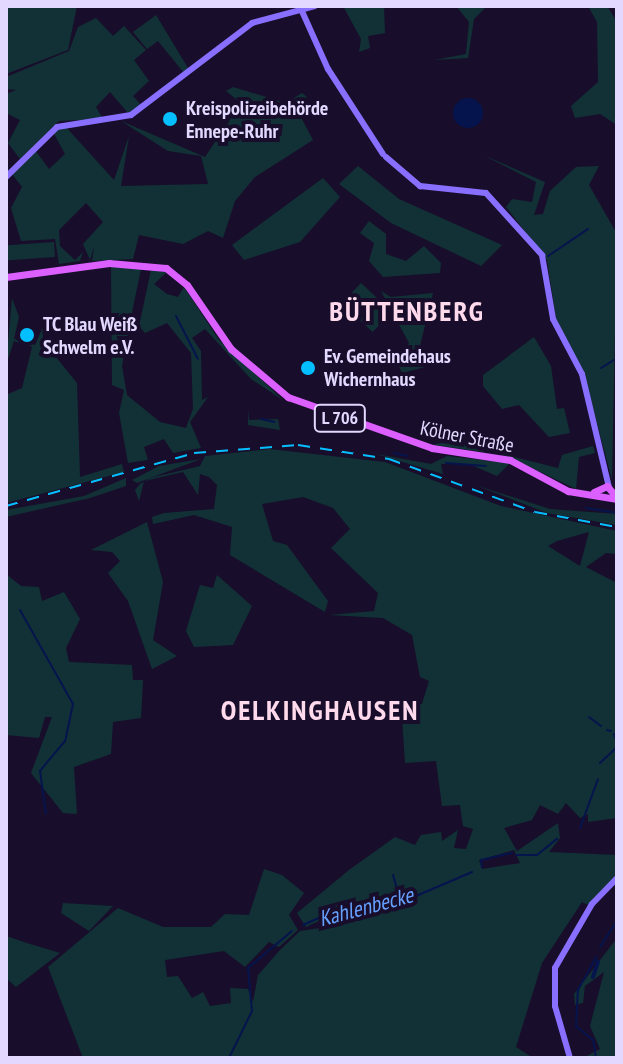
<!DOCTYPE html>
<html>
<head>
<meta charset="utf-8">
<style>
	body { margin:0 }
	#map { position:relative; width:623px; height:1064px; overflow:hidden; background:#180e2b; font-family:"PT Sans Narrow",sans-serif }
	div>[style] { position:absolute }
	.green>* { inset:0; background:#113136; transform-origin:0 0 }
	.water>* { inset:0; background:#06144d }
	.round { border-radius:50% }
	.stream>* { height:2px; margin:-1px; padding:0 1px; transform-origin:1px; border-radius:1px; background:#06144d }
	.canal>* { height:4px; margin:-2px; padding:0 2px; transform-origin:2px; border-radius:2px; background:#06144d }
	.secondary>* { height:6px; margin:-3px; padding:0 3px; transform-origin:3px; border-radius:3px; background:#896fff }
	.primary>* { height:7px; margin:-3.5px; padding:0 3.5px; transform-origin:3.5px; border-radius:3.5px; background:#dc5fff }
	.rail>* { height:2px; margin-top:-1px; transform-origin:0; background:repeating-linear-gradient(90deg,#04bfff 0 12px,transparent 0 22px) }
	.dots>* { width:22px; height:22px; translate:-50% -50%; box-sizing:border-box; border:4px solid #180e2b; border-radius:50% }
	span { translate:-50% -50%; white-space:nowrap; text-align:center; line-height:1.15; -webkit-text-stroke:8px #180e2b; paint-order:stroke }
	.shield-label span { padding:2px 6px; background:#180e2b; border:2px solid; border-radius:6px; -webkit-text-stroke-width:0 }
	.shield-label { font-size:18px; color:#e3d8ff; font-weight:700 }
	.poi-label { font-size:20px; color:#e3d8ff; font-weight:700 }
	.left { translate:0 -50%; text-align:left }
	.street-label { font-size:20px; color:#e3d8ff }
	.water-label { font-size:22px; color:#66a0ff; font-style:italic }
	.district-label { font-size:28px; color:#ffdaec; font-weight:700; letter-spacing:2px }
	.frame { position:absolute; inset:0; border:8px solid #e3d8ff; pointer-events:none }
</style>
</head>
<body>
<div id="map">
	<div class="green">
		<div style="clip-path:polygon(6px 6px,77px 6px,68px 50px,6px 74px)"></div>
		<div style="clip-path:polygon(343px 6px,384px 6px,385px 33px,368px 36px,370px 48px,359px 52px,361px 39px)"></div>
		<div style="clip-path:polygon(456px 6px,487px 6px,474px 19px,468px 58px,435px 60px,466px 54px,469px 22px)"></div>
		<div style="clip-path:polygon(588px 6px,607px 6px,617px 22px,617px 125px,600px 114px,575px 118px,571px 106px,598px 82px,597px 22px)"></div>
		<div style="clip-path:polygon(156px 15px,188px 68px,184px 73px,158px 41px,147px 49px,133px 32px)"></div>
		<div style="clip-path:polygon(96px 18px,113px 36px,124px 26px,146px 50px,134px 60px,149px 81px,133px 96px,142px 106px,128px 113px,110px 92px,96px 107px,103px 119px,59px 121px,20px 159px,8px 143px,20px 120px,6px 113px,6px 94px,16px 90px,7px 89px,6px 77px,69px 51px,78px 27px)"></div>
		<div style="clip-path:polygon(233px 87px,286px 103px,302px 93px,307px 97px,294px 104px,313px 140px,255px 177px,235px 201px,223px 238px,208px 231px,183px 244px,139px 235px,133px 259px,92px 261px,94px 246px,90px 260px,83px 244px,103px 222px,86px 203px,59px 230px,60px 246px,75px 260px,83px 252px,80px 261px,59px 264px,55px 239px,21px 241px,11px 208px,22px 187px,12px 174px,35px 150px,49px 169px,65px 154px,53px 132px,65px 126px,114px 180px,129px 136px,121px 186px,208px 184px,201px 156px,168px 151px,121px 121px,205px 157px,241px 103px,226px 91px)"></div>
		<div style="clip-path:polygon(483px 155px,545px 182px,534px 215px,543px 214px,550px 191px,576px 167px,599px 166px,589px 185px,617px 234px,612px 480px,585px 378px,557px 325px,547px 260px,506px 207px,512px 199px,532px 202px,536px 182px)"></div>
		<div style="clip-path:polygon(358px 166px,399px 199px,502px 245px,481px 266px,391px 223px,339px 184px)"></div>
		<div style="clip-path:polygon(323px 178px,340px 197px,300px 242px,244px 260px,232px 245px)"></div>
		<div style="clip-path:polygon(369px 221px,386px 234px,386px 254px,406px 261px,424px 246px,441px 263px,440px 273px,383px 277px,369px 261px,374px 243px,360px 233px)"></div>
		<div style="left:54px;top:242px;width:15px;height:47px;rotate:86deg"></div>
		<div style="clip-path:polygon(111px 265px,141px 269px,129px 327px,120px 324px,128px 333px,122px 366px,127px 395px,160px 422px,186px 428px,193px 409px,191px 353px,167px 323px,145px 333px,139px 326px,151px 270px,167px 272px,154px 284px,167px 294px,178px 297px,184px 287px,219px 340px,283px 400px,251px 379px,205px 329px,192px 338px,201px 351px,202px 400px,208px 397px,190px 422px,201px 448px,173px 453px,164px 439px,144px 447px,148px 460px,128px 463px,119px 413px,124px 390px,112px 385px)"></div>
		<div style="left:361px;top:283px;width:42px;height:28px;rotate:43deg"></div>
		<div style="clip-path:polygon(381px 291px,391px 297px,433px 293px,418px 354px,425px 367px,402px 373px,397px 362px,409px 343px)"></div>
		<div style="clip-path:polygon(12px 298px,19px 317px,14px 339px,35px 345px,43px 327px,43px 341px,77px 383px,80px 477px,122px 464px,124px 472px,6px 503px,6px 395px,22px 388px,32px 347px,14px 341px,6px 365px)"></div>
		<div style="clip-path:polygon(534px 337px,551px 366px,557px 409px,564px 408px,570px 433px,549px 437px,519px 405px,502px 409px,483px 386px,483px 375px)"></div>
		<div style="clip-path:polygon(248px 409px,249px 420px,278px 419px,280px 430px,248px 425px)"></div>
		<div style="clip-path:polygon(451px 440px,468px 442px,485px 452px,433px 445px)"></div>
		<div style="clip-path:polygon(593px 446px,595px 453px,579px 457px,576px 489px,502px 454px,558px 468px,562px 455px)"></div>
		<div style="clip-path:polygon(evenodd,269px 449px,385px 462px,501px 506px,617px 531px,617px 554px,606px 553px,586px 567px,617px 583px,617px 818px,588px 822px,588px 814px,580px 818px,566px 803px,558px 814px,540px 805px,532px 820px,504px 828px,517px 851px,558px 823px,560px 838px,549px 852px,617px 855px,617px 876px,588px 905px,582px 902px,542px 963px,516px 1047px,533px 1058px,83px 1058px,48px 967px,118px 908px,163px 927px,211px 927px,225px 914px,249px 915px,264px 869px,282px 875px,304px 893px,289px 915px,298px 930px,279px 947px,269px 942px,245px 967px,224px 951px,165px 960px,167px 977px,178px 976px,192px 998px,203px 992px,210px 1006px,231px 1003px,230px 988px,248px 989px,253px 1002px,258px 975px,280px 950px,300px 931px,320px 928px,319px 921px,306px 927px,297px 913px,349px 870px,395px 837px,415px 845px,421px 835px,441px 832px,442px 841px,458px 830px,454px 848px,466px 849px,473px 829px,463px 826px,460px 805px,442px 806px,436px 761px,405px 763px,402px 718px,406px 703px,422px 704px,429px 681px,420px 677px,412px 635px,383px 618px,329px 615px,374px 611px,378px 593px,331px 548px,350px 529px,333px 508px,303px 497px,262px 504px,273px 541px,287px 545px,328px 601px,325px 612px,230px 555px,232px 527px,194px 515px,153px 524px,152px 517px,164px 513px,214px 509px,217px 485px,209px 477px,200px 474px,198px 495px,183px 472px,144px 481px,139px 501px,135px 490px,140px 484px,150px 478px,200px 466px,205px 456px,269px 449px,589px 532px,580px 566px,548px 546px,557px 541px,589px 532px,269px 449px,514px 850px,520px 863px,482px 869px,479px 860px,514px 850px)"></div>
		<div style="clip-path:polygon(376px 454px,431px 464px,447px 456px,510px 463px,497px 476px,469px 464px,441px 464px,443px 474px)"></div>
		<div style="clip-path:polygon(201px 459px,137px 483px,132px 480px,159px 466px)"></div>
		<div style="clip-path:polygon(126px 478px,126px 486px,90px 498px,6px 517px,6px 510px,84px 496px)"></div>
		<div style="clip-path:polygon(475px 485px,550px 509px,617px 514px,617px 525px,547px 513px)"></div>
		<div style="clip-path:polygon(147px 522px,163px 582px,153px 640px,177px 656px,152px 669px,128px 601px,108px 573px,120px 561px,112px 552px,91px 550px)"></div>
		<div style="clip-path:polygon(6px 574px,21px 586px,39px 587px,42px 601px,64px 592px,80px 619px,66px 648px,69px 662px,132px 665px,133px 680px,143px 680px,141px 718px,113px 722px,111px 754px,74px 767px,77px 814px,63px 813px,31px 773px,52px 717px,45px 717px,39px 738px,6px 735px)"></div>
		<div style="clip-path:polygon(217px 575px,252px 606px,233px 645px,194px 647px,186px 631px,200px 585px,213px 588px)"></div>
		<div style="clip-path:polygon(63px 903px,113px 906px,89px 931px,61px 913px)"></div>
		<div style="clip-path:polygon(6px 936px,30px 944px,60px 953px,16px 987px,6px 978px)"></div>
		<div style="clip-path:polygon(617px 938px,617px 1058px,583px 1058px,600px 1049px,590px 1026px,604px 972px,585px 986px,583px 1003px,575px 1005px,574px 994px)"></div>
	</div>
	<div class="water">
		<div class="round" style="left:453px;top:98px;width:30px;height:30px"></div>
	</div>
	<div class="stream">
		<div style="left:548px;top:256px;width:48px;rotate:-34deg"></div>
		<div style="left:176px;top:316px;width:48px;rotate:62.9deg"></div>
		<div style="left:601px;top:368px;width:15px;rotate:-32deg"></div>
		<div style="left:261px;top:419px;width:14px;rotate:12deg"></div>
		<div style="left:394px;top:453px;width:14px;rotate:12deg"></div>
		<div style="left:446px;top:463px;width:40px;rotate:4.3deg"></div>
		<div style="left:586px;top:508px;width:31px;rotate:9deg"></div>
		<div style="left:20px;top:610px;width:108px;rotate:60.6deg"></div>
		<div style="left:73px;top:704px;width:38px;rotate:102deg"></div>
		<div style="left:65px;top:741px;width:39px;rotate:130deg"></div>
		<div style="left:40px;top:771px;width:43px;rotate:82.1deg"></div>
		<div style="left:589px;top:717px;width:15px;rotate:37deg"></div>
		<div style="left:607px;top:730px;width:4px;rotate:14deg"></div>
		<div style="left:614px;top:734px;width:9px;rotate:72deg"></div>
		<div style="left:600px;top:763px;width:23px;rotate:-43deg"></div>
		<div style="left:580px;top:828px;width:52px;rotate:-69.8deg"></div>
		<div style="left:516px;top:855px;width:21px"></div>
		<div style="left:537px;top:855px;width:26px;rotate:-39deg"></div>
		<div style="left:482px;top:867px;width:7px;rotate:-98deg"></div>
		<div style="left:481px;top:860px;width:32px;rotate:-13deg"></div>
		<div style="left:393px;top:875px;width:26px;rotate:74deg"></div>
		<div style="left:303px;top:925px;width:39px;rotate:-24deg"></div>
		<div style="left:339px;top:909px;width:78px;rotate:-9.6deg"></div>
		<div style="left:416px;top:896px;width:61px;rotate:-23.2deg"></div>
		<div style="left:600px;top:947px;width:31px;rotate:-57deg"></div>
		<div style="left:229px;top:1058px;width:52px;rotate:-63.9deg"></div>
		<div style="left:252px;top:1011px;width:43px;rotate:-95.3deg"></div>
		<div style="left:248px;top:968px;width:57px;rotate:-40.1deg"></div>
		<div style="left:596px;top:1058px;width:18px;rotate:-99deg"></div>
		<div style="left:593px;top:1040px;width:22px;rotate:-141deg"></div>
		<div style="left:576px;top:1026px;width:36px;rotate:-87deg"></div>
		<div style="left:578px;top:990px;width:38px;rotate:-61deg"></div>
	</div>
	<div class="canal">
		<div style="left:593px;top:977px;width:16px;rotate:-72deg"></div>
	</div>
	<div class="secondary">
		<div style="left:301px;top:9px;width:66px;rotate:65.8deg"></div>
		<div style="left:328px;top:69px;width:101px;rotate:57.1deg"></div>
		<div style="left:386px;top:157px;width:45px;rotate:40.5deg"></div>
		<div style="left:420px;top:186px;width:66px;rotate:6.1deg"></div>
		<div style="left:486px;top:193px;width:84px;rotate:47.9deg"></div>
		<div style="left:542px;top:255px;width:65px;rotate:80.2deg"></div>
		<div style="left:553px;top:319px;width:62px;rotate:62.2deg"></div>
		<div style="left:582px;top:374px;width:116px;rotate:76.6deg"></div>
		<div style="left:6px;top:177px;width:71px;rotate:-44.4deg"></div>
		<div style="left:57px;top:127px;width:75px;rotate:-9.2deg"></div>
		<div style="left:131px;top:115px;width:152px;rotate:-37.2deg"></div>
		<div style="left:252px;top:23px;width:65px;rotate:-15.1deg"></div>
		<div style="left:570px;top:1058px;width:54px;rotate:-106.1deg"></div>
		<div style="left:555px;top:1006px;width:38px;rotate:-90deg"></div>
		<div style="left:555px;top:968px;width:74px;rotate:-60deg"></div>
		<div style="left:592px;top:904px;width:36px;rotate:-46deg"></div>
	</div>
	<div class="primary">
		<div style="left:6px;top:277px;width:104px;rotate:-7.7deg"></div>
		<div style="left:109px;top:263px;width:57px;rotate:5deg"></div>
		<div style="left:166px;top:268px;width:27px;rotate:39deg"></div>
		<div style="left:187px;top:285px;width:78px;rotate:55.5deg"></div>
		<div style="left:231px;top:349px;width:75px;rotate:40.1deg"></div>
		<div style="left:288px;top:397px;width:153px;rotate:19.5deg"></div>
		<div style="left:432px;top:448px;width:79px;rotate:8.7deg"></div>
		<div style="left:510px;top:460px;width:66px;rotate:28.1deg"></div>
		<div style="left:568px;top:491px;width:50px;rotate:9.3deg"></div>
		<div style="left:594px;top:492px;width:14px;rotate:-25deg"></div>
		<div style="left:607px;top:486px;width:16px;rotate:50deg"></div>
	</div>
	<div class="rail">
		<div style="left:6px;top:506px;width:195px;rotate:-15.7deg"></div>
		<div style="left:194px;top:453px;width:104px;rotate:-4.4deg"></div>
		<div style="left:298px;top:445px;width:92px;rotate:8.7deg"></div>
		<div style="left:389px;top:459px;width:155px;rotate:20deg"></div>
		<div style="left:535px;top:512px;width:83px;rotate:10.4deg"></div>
	</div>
	<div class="dots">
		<div style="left:170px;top:119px;background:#04bfff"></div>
		<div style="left:27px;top:335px;background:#04bfff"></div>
		<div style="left:308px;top:368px;background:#04bfff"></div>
	</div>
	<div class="shield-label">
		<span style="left:340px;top:418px">L 706</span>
	</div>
	<div class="poi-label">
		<span class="left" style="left:186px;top:120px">Kreispolizeibehörde<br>Ennepe-Ruhr</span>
		<span class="left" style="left:43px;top:336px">TC Blau Weiß<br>Schwelm e.V.</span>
		<span class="left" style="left:324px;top:368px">Ev. Gemeindehaus<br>Wichernhaus</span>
	</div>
	<div class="street-label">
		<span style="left:467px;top:437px;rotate:11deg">Kölner Straße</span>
	</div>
	<div class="water-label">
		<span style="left:366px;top:907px;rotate:-15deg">Kahlenbecke</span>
	</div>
	<div class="district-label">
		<span style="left:407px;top:311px">BÜTTENBERG</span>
		<span style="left:320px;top:710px">OELKINGHAUSEN</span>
	</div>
	<div class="frame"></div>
</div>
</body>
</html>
